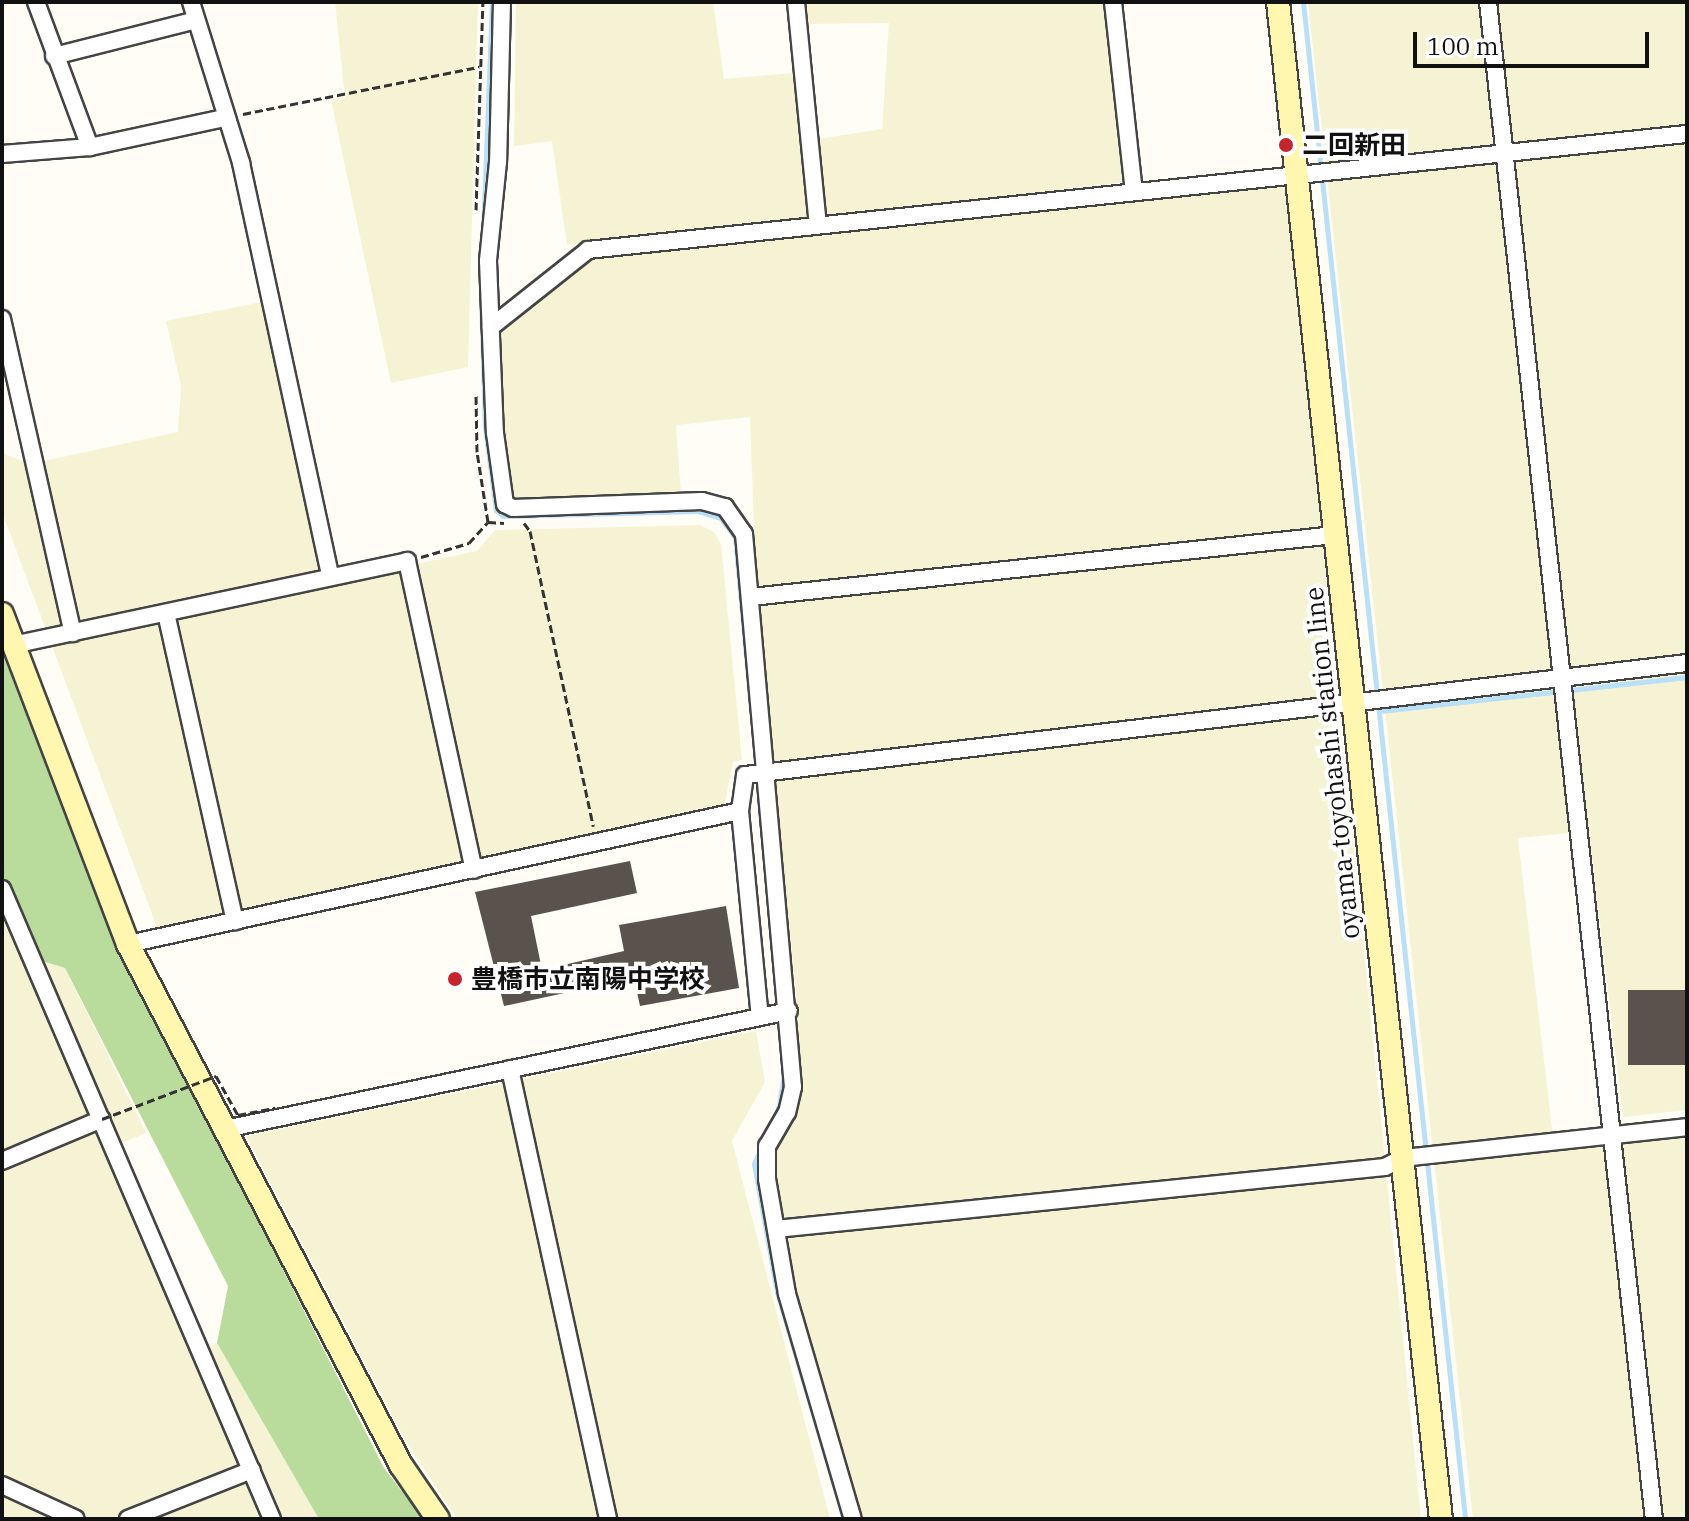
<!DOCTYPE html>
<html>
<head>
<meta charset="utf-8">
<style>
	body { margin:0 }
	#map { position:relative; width:1689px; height:1521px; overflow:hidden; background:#fffdf5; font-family:"IBM Plex Serif","Noto Sans JP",serif }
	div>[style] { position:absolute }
	.farmland>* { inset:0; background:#f6f3d4 }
	.forest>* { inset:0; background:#b9dc9c }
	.stream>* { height:5px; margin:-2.5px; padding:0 2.5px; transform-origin:2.5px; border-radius:2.5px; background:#b9e0f7 }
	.building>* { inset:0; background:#5a524d; transform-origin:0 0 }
	.path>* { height:3px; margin-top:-1.5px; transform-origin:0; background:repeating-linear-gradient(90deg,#333 0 8px,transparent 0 12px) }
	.roads { filter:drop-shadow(2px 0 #444) drop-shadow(-2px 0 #444) drop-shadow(0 2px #444) drop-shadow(0 -2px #444) }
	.street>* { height:16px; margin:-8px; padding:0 8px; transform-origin:8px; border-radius:8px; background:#fff }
	.secondary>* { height:22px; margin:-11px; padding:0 11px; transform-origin:11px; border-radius:11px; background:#fff6b0 }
	.path-bridge>* { height:3px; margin-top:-1.5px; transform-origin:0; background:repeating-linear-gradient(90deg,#333 0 8px,transparent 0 12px) }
	.dots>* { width:22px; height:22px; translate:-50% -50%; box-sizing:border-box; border:4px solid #fff; border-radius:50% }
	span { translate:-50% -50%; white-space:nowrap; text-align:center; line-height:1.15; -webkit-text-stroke:8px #fff; paint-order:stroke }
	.poi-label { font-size:26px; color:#111; font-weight:700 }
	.left { translate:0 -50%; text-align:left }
	.street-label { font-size:26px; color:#111 }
	.frame { position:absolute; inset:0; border:4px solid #111; pointer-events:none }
	.scale { position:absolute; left:1413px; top:32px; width:236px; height:36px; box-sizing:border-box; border:4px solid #111; border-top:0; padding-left:10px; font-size:24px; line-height:28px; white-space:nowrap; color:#111; -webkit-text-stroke:6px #fff; paint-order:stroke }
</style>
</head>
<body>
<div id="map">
	<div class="farmland">
		<div style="clip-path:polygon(335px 2px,478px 2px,468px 367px,391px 383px,331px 100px,345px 98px)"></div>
		<div style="clip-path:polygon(516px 2px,713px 2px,724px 79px,793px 73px,810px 221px,567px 245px,552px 141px,514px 146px)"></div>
		<div style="clip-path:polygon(803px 2px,1105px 2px,1125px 182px,827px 218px,818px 139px,882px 129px,889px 23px,806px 24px)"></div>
		<div style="clip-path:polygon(1308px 2px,1687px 2px,1687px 1110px,1623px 1117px,1589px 831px,1518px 838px,1554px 1146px,1687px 1134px,1687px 1519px,1473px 1519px)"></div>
		<div style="clip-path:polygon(1287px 184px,1421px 1519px,862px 1519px,798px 1312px,769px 1156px,789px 1118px,794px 1030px,799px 1022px,757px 609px,750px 417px,676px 425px,681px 494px,513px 502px,501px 428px,500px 333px,592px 257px)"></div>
		<div style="clip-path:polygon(267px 301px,326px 583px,477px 551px,495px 530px,700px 525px,714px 532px,721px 544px,742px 760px,733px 762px,724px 808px,158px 930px,2px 512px,2px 453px,30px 464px,178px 432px,181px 386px,166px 321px)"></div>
		<div style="clip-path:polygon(2px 906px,29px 965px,42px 961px,65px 968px,146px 1133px,110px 1148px,197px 1352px,217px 1343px,319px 1519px,2px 1519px)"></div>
		<div style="clip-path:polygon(756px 1031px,765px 1082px,732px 1141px,830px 1519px,457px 1519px,406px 1442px,246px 1136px)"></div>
	</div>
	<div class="forest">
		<div style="clip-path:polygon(2px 644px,115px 940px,384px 1468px,423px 1519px,319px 1519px,217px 1343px,228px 1286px,65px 968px,42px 961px,2px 874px)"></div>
	</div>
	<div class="stream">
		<div style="left:1303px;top:2px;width:1526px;rotate:83.9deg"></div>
		<div style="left:483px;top:233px;width:231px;rotate:-87.8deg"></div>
		<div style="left:481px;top:295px;width:132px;rotate:88.3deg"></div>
		<div style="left:485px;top:427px;width:84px;rotate:82.5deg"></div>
		<div style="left:496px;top:510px;width:9px;rotate:41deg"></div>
		<div style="left:503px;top:516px;width:195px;rotate:-1.5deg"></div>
		<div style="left:698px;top:511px;width:24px;rotate:17deg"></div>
		<div style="left:721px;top:518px;width:24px;rotate:54deg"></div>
		<div style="left:735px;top:537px;width:173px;rotate:84.7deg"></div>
		<div style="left:1380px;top:711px;width:309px;rotate:-6.3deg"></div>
		<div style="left:758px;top:783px;width:292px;rotate:84.9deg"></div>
		<div style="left:784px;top:1074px;width:32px;rotate:99deg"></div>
		<div style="left:779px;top:1106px;width:63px;rotate:113.3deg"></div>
		<div style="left:754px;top:1164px;width:130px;rotate:79.8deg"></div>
		<div style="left:777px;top:1292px;width:237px;rotate:73.6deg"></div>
	</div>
	<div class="building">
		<div style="clip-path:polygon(630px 861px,637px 893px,531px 916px,542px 970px,624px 951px,619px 925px,726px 906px,739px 988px,640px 1006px,634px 978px,504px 1006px,475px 892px)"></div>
		<div style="left:1687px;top:990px;width:75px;height:59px;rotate:90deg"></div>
	</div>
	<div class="path">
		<div style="left:243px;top:114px;width:241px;rotate:-11.3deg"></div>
		<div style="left:476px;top:210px;width:208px;rotate:-88.1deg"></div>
		<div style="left:488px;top:522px;width:16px;rotate:4deg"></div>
		<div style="left:524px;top:523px;width:10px;rotate:53deg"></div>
		<div style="left:530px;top:531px;width:302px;rotate:77.9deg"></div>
		<div style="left:421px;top:557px;width:50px;rotate:-16.3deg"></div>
		<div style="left:469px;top:543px;width:28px;rotate:-48deg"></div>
		<div style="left:488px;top:522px;width:71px;rotate:-98.9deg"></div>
		<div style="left:477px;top:452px;width:58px;rotate:-91deg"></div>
	</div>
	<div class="roads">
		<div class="street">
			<div style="left:36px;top:2px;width:155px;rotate:69.6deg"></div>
			<div style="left:191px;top:2px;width:169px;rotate:72.7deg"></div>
			<div style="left:241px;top:163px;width:422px;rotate:77.8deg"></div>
			<div style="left:502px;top:2px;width:160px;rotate:91.4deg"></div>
			<div style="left:498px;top:162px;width:100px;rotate:95.8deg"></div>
			<div style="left:488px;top:261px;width:172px;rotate:87.7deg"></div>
			<div style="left:495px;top:433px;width:72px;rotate:82deg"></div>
			<div style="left:505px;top:504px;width:9px;rotate:27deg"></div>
			<div style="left:513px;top:508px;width:189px;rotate:-2.1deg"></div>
			<div style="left:702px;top:501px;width:24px;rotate:15deg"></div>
			<div style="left:725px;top:507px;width:33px;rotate:55deg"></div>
			<div style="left:744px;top:534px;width:555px;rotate:84.94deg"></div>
			<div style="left:793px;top:1087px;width:26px;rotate:103deg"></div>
			<div style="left:787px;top:1112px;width:39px;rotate:120deg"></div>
			<div style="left:767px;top:1146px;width:33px;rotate:90deg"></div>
			<div style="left:767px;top:1179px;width:117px;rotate:80.1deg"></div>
			<div style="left:787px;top:1294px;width:234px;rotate:73.7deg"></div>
			<div style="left:796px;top:2px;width:224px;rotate:84.4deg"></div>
			<div style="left:1113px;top:2px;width:190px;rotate:83.7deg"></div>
			<div style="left:1488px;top:2px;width:1526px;rotate:83.76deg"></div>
			<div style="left:54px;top:56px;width:146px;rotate:-14.2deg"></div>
			<div style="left:2px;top:154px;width:88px;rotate:-4.5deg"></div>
			<div style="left:90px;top:147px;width:137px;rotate:-12.2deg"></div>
			<div style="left:2px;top:319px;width:322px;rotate:77.3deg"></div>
			<div style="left:491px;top:327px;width:124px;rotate:-38.4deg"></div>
			<div style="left:588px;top:250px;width:1105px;rotate:-6.03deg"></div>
			<div style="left:751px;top:597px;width:587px;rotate:-6.06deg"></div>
			<div style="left:166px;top:613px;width:316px;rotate:77.4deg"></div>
			<div style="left:13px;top:645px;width:403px;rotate:-12deg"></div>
			<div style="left:407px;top:561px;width:316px;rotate:77.8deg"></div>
			<div style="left:740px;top:811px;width:207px;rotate:84.5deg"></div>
			<div style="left:2px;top:889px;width:685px;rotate:66.8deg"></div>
			<div style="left:128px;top:944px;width:626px;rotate:-12.26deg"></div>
			<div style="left:740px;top:811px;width:36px;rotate:-82deg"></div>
			<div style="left:745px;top:775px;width:949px;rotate:-6.78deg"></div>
			<div style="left:510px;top:1069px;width:461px;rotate:77.7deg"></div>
			<div style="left:225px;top:1129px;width:576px;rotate:-11.82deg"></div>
			<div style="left:2px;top:1161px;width:108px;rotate:-22.8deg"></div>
			<div style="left:776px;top:1229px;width:612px;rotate:-5.81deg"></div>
			<div style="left:1385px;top:1167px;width:20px;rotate:-27deg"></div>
			<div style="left:1403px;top:1158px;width:286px;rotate:-6.2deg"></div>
			<div style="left:2px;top:1485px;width:81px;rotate:24.7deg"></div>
			<div style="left:128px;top:1519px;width:133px;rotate:-21.6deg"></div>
		</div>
		<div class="secondary">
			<div style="left:1278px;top:2px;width:1526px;rotate:83.87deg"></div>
			<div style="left:2px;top:614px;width:353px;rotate:69.1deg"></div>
			<div style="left:128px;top:944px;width:588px;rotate:62.35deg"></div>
			<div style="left:401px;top:1465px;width:65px;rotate:55.6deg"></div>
		</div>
	</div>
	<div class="path-bridge">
		<div style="left:102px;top:1119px;width:122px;rotate:-20.7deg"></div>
		<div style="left:216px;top:1076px;width:45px;rotate:60.6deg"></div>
		<div style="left:238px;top:1115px;width:38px;rotate:-11deg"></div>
	</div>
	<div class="dots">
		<div style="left:1286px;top:145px;background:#c4262e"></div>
		<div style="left:455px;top:979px;background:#c4262e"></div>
	</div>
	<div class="poi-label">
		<span class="left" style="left:1302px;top:145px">二回新田</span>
		<span class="left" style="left:471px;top:979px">豊橋市立南陽中学校</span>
	</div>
	<div class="street-label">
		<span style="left:1332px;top:763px;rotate:-96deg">oyama-toyohashi station line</span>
	</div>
	<div class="frame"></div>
	<div class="scale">100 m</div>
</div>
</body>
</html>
